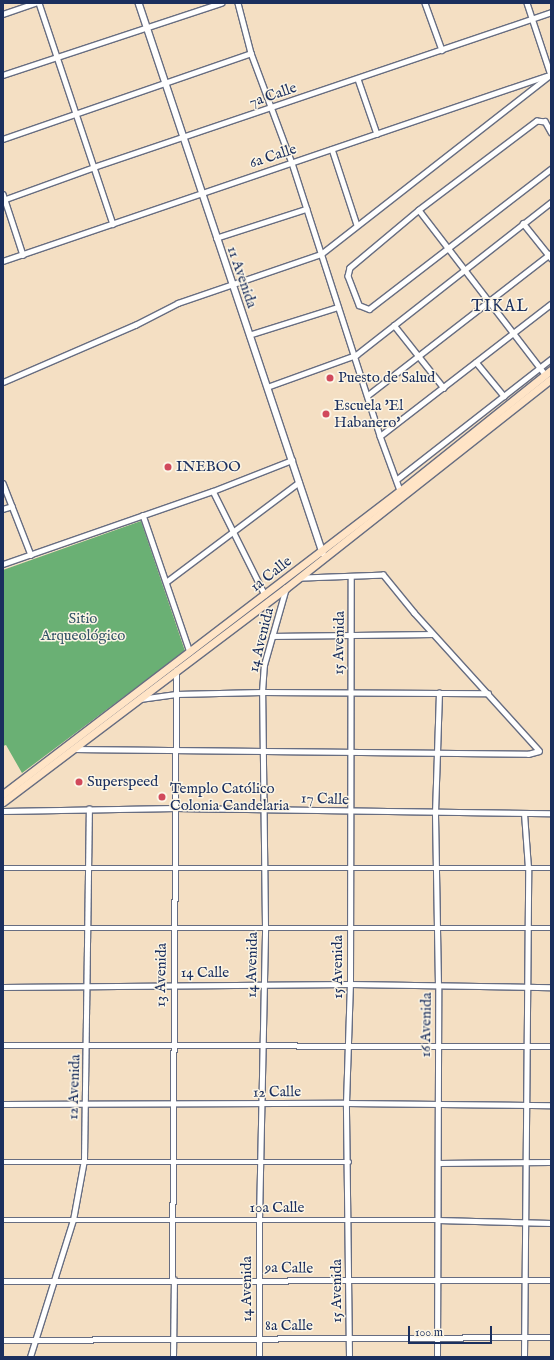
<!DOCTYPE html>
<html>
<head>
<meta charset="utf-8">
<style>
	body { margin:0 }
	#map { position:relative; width:554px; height:1360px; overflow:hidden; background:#f4dfc3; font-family:"IM FELL English",serif }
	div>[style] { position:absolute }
	.forest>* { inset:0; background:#6ab074 }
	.roads { filter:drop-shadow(1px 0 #676d81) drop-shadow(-1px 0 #676d81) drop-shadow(0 1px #676d81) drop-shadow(0 -1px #676d81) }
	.minor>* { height:4.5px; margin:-2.25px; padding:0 2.25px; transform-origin:2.25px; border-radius:2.25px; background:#fff }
	.tertiary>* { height:5.5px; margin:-2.75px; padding:0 2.75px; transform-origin:2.75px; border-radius:2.75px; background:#fff }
	.secondary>* { height:7px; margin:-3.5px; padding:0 3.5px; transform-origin:3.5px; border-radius:3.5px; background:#ffe4c6 }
	.dots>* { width:11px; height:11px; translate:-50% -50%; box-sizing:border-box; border:2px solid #fcf5e5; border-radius:50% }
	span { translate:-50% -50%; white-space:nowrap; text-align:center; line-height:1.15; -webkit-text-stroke:3px #fcf5e5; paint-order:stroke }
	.street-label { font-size:15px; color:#1b2f5e }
	.poi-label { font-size:15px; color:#1b2f5e }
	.left { translate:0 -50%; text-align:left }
	.park-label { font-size:15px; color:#355668 }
	.neighbourhood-label { font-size:16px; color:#1b2f5e; letter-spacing:1px }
	.frame { position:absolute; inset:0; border:4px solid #1b2f5e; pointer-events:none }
	.scale { position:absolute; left:408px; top:1326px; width:84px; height:18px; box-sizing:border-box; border:2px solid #1b2f5e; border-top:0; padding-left:5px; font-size:12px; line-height:14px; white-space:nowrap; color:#1b2f5e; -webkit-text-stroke:3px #fcf5e5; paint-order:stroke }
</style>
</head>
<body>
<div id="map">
	<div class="forest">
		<div style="clip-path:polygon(141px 521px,185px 651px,22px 773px,6px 745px,3px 746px,3px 570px)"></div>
	</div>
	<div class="roads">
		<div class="minor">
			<div style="left:39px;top:3px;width:233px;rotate:71.5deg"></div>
			<div style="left:238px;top:3px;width:52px;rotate:75.4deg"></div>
			<div style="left:251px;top:53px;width:117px;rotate:69.6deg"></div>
			<div style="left:292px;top:163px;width:287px;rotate:72.1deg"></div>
			<div style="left:380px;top:436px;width:61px;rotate:69.8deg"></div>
			<div style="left:425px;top:3px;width:50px;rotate:70.1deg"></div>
			<div style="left:527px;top:3px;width:76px;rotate:71.6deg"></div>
			<div style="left:3px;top:14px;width:34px;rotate:-19deg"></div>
			<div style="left:3px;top:75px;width:230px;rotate:-18.3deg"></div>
			<div style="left:358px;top:79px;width:58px;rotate:70.9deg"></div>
			<div style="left:551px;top:133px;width:13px;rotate:-119deg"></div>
			<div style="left:545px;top:122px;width:8px;rotate:-173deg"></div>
			<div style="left:537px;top:121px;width:148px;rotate:143deg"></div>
			<div style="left:419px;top:210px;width:90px;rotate:140deg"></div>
			<div style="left:350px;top:268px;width:8px;rotate:104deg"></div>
			<div style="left:348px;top:276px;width:31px;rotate:69deg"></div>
			<div style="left:359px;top:305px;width:11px;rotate:22deg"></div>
			<div style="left:369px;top:309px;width:230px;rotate:-37.6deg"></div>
			<div style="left:3px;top:139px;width:262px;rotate:-19.1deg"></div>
			<div style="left:332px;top:149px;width:80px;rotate:71.8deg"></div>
			<div style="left:3px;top:194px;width:64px;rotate:71.8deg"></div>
			<div style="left:3px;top:200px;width:97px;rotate:-19.9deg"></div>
			<div style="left:94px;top:167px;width:483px;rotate:-18.7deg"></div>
			<div style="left:419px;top:210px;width:207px;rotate:52.5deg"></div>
			<div style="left:523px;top:223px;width:45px;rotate:51.3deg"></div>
			<div style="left:216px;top:238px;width:95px;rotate:-17.9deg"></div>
			<div style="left:3px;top:261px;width:574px;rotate:-18.81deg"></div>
			<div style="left:394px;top:325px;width:80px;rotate:51.6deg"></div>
			<div style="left:249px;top:335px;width:93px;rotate:-17.5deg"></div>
			<div style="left:476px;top:362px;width:44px;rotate:50.5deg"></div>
			<div style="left:3px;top:382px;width:144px;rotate:-23.4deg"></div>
			<div style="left:135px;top:325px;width:48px;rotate:-27.1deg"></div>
			<div style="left:178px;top:303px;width:151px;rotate:-18.9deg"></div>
			<div style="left:321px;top:254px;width:292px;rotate:-38deg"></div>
			<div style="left:267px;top:387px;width:95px;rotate:-19.8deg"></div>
			<div style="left:356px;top:355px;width:248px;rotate:-38.1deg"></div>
			<div style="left:368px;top:395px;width:232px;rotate:-37.8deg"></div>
			<div style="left:380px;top:436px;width:216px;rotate:-37.7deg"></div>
			<div style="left:396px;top:480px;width:197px;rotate:-38deg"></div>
			<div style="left:3px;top:483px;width:77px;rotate:68.7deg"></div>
			<div style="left:213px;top:491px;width:116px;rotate:63.4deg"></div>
			<div style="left:3px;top:509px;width:9px;rotate:-18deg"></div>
			<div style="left:143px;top:515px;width:145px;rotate:71.1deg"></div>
			<div style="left:3px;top:564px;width:222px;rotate:-19.2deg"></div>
			<div style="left:213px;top:491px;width:85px;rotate:-21.4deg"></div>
			<div style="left:166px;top:582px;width:166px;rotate:-36.9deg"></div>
			<div style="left:272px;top:636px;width:160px;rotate:-0.7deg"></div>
			<div style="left:140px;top:699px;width:36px;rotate:-8deg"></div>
			<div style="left:176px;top:694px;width:86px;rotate:-1.3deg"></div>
			<div style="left:262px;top:692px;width:226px;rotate:0.3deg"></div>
			<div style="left:73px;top:749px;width:455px;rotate:0.6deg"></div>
			<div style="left:528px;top:754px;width:11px;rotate:-15deg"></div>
			<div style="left:539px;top:751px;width:186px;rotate:-132.2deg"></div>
			<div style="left:414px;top:613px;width:49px;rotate:-129.2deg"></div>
			<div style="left:383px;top:575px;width:83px;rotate:177.9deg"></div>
			<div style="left:3px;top:811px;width:173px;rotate:-1deg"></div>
			<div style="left:176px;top:808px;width:375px;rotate:0.8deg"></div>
			<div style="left:3px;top:868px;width:548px"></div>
			<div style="left:3px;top:928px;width:548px"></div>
			<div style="left:3px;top:987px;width:347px;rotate:-0.5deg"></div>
			<div style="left:350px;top:984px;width:201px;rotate:0.9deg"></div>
			<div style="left:3px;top:1045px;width:548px;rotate:0.1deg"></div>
			<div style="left:3px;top:1104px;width:343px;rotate:-0.2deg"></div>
			<div style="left:346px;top:1103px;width:205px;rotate:0.6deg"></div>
			<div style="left:3px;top:1162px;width:346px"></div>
			<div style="left:438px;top:1163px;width:113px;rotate:-0.5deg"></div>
			<div style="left:3px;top:1220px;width:435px"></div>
			<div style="left:438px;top:1220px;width:113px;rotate:1.5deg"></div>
			<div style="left:172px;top:1280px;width:609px;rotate:-89.62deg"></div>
			<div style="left:3px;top:1281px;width:548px;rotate:-0.1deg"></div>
			<div style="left:3px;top:1340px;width:548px;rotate:-0.31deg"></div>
			<div style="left:30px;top:1357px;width:144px;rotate:-72.6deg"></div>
			<div style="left:73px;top:1220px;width:61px;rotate:-79.6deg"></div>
			<div style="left:84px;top:1160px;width:351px;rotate:-89.2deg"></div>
			<div style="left:173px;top:1357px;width:77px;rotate:-89.3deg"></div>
			<div style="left:259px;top:1357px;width:137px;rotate:-90deg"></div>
			<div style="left:259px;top:1220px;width:293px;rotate:-88.8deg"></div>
			<div style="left:265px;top:927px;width:235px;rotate:-90.7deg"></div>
			<div style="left:262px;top:692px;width:27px;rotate:-86deg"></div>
			<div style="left:264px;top:665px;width:80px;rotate:-74.1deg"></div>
			<div style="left:349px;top:1357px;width:254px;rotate:-90.7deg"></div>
			<div style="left:346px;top:1103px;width:119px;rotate:-88.1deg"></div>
			<div style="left:350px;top:984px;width:407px;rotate:-89.9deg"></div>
			<div style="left:437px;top:1357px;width:371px;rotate:-89.8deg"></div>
			<div style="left:438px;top:986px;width:173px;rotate:-91deg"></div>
			<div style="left:435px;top:813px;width:120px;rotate:-88.1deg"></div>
			<div style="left:524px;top:1357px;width:489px;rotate:-89.5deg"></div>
			<div style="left:528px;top:868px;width:54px;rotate:-94.2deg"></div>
		</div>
		<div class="tertiary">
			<div style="left:139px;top:3px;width:580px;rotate:71.5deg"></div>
		</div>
		<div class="secondary">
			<div style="left:3px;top:794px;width:499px;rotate:-37.4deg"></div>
			<div style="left:400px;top:491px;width:193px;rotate:-38.7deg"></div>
			<div style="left:3px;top:802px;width:355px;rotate:-37.1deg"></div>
			<div style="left:286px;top:588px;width:337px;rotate:-38.3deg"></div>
		</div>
	</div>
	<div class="dots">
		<div style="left:330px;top:378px;background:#d1495b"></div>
		<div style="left:326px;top:414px;background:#d1495b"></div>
		<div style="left:168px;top:467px;background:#d1495b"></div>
		<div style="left:79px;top:782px;background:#d1495b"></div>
		<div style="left:162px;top:797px;background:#d1495b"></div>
	</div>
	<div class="street-label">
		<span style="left:273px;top:95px;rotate:-19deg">7a Calle</span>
		<span style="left:273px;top:156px;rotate:-18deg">6a Calle</span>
		<span style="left:242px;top:277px;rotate:71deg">11 Avenida</span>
		<span style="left:271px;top:574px;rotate:-38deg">1a Calle</span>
		<span style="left:261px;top:640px;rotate:-76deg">14 Avenida</span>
		<span style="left:339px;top:643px;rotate:-89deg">15 Avenida</span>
		<span style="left:325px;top:799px;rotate:2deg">17 Calle</span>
		<span style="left:252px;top:965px;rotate:-89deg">14 Avenida</span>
		<span style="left:338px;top:967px;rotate:-90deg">15 Avenida</span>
		<span style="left:205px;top:973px">14 Calle</span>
		<span style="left:161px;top:975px;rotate:-89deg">13 Avenida</span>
		<span style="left:426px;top:1025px;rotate:-89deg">16 Avenida</span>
		<span style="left:74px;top:1087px;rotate:-88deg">12 Avenida</span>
		<span style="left:277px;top:1092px;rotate:-1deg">12 Calle</span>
		<span style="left:277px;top:1208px">10a Calle</span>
		<span style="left:289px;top:1268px;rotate:1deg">9a Calle</span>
		<span style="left:247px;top:1289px;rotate:-90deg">14 Avenida</span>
		<span style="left:337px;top:1291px;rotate:-90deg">15 Avenida</span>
		<span style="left:289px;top:1326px">8a Calle</span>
	</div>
	<div class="poi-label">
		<span class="left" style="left:338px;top:378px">Puesto de Salud</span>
		<span class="left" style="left:334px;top:414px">Escuela 'El<br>Habanero'</span>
		<span class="left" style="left:176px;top:467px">INEBOO</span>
		<span class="left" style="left:87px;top:782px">Superspeed</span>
		<span class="left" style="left:170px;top:797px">Templo Católico<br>Colonia Candelaria</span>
	</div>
	<div class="park-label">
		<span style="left:83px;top:627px">Sitio<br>Arqueológico</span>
	</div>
	<div class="neighbourhood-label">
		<span style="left:500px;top:307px">TIKAL</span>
	</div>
	<div class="frame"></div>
	<div class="scale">100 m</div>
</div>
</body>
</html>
